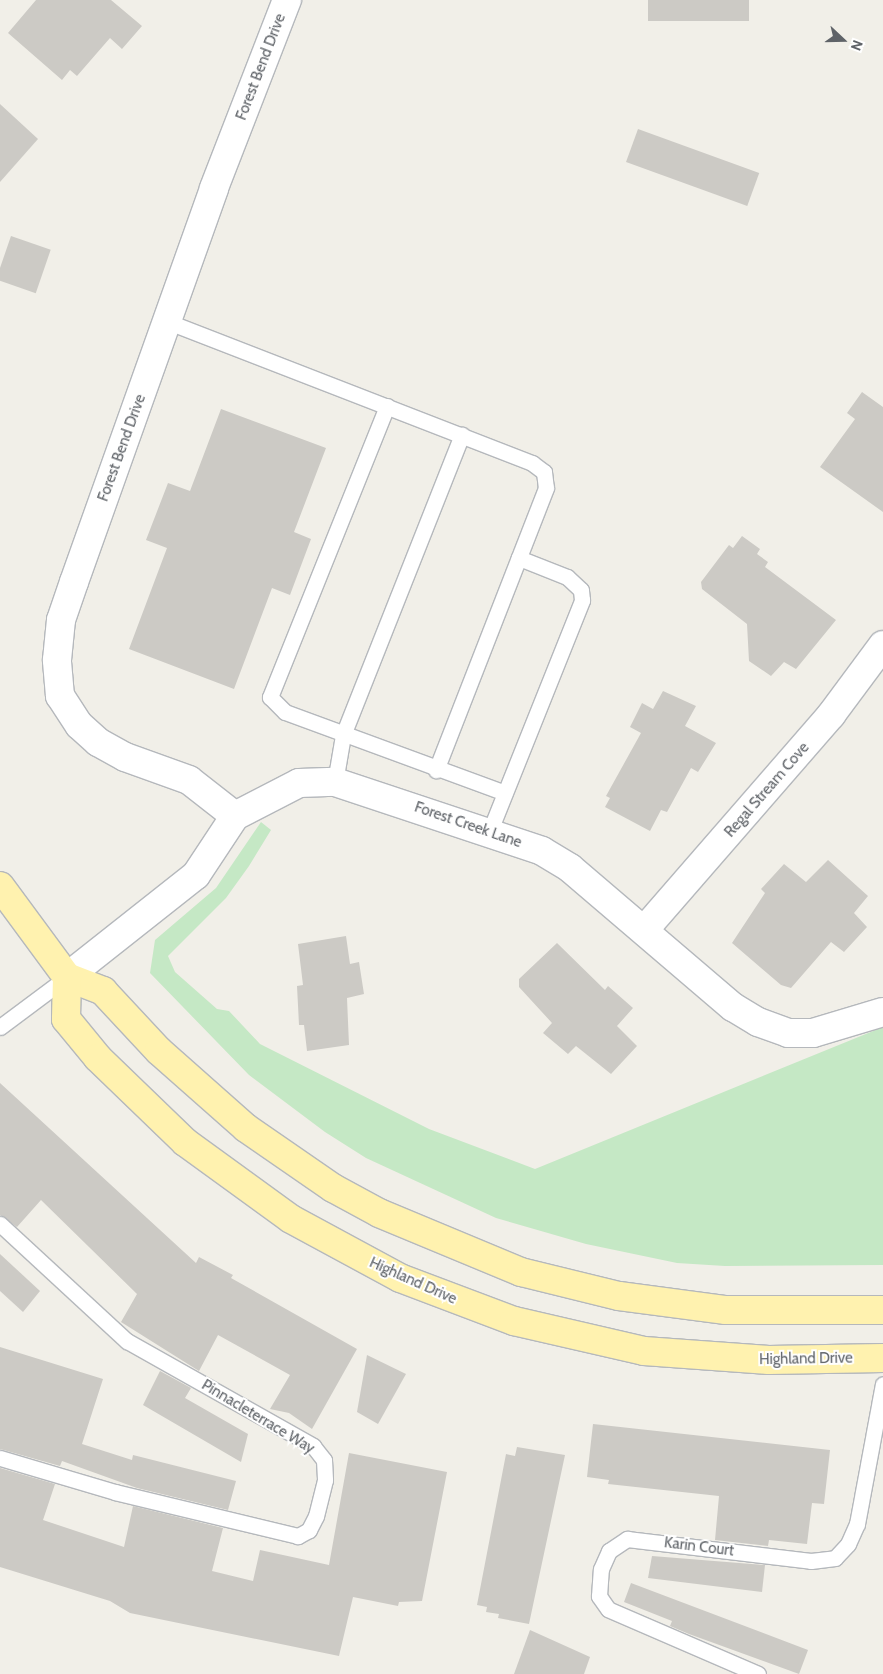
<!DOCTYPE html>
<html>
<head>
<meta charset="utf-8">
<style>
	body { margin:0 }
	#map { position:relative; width:883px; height:1674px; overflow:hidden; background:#f1efe8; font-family:Cabin,sans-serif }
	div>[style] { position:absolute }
	.green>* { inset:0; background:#c5e8c5 }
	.building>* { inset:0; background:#cccac5; transform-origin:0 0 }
	.roads { filter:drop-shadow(1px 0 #b5b8bc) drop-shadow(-1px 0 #b5b8bc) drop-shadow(0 1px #b5b8bc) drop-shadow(0 -1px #b5b8bc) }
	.service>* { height:15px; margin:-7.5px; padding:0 7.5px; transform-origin:7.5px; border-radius:7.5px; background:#fff }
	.minor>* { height:28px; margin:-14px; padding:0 14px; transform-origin:14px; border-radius:14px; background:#fff }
	.primary>* { height:28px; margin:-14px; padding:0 14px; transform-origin:14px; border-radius:14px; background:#fff2af }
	span { translate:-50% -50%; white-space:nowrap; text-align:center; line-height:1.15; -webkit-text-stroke:4px #fff; paint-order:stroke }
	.street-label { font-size:15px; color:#5f6368 }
	.north { position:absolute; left:818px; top:15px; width:50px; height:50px; -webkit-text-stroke:4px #fff; paint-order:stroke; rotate:111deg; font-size:14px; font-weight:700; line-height:20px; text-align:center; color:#5f6368 }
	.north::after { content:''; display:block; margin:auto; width:18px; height:22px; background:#5f6368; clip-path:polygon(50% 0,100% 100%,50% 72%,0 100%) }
</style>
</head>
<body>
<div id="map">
	<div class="green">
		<div style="clip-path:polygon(261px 822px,271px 830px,249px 866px,226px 898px,168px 956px,175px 972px,217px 1009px,229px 1011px,260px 1044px,429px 1129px,535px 1169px,883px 1027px,883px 1265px,725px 1266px,677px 1263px,586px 1244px,496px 1218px,366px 1158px,325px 1132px,249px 1075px,150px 973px,155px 940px,216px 888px)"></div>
	</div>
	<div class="building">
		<div style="clip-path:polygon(36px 0,111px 0,142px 26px,122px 49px,110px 38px,77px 76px,70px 70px,62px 80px,8px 33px)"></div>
		<div style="left:648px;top:0;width:101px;height:21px"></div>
		<div style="clip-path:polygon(0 104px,38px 139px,0 182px)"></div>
		<div style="left:638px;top:129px;width:129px;height:35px;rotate:20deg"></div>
		<div style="left:11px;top:236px;width:42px;height:46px;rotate:19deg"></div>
		<div style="clip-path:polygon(862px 392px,883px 407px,883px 512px,820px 467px,855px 419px,847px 413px)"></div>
		<div style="clip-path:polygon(221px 409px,326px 448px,294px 532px,311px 539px,290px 595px,272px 588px,234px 689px,129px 649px,167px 548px,146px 540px,168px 483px,190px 491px)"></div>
		<div style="clip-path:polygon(742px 536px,760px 549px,757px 554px,768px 562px,765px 567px,836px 620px,796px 669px,784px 662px,771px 676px,749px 661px,747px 624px,702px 589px,701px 582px,729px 545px,733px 548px)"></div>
		<div style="clip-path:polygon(663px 691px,696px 706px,685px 726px,716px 743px,698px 772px,691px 768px,667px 812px,661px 810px,650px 831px,605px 807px,610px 798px,606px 796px,641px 733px,630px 727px,642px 703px,653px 709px)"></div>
		<div style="clip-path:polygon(828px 860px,868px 896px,854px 913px,867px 927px,844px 952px,831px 942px,791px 988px,781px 985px,732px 943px,765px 893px,761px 889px,784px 864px,806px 882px)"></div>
		<div style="clip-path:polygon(346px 936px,350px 964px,359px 962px,364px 994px,347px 998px,349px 1045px,307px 1051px,304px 1025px,299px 1025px,297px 986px,303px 985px,298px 944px)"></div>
		<div style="clip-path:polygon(557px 943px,605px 990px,608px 986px,633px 1008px,617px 1026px,637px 1046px,611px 1074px,576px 1046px,568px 1054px,543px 1033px,552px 1023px,519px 987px,519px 979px)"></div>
		<div style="clip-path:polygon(0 1083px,196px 1263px,199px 1257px,233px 1275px,231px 1278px,357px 1349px,312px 1429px,289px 1413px,270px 1409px,290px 1375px,218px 1335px,199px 1371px,121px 1322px,137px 1294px,41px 1200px,17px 1227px,0 1215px)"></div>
		<div style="clip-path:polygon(0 1254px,40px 1291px,23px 1312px,0 1291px)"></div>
		<div style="clip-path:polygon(0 1347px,103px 1379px,82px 1444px,132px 1460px,133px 1455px,236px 1481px,228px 1510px,137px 1488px,62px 1461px,60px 1466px,0 1449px)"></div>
		<div style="clip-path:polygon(367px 1355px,406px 1374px,378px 1424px,357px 1412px)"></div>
		<div style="clip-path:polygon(160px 1371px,191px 1388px,185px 1398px,248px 1434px,241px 1462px,143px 1405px)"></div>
		<div style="clip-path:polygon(593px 1424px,830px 1450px,824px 1504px,812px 1503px,807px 1544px,769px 1540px,768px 1546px,715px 1540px,719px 1496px,608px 1484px,609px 1480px,587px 1477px)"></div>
		<div style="clip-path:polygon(517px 1447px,565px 1455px,529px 1624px,498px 1618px,499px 1614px,486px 1612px,487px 1607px,477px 1605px,506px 1454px,515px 1456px)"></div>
		<div style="clip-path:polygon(349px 1453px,447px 1472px,422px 1601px,399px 1602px,398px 1606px,353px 1597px,339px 1656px,130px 1613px,110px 1601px,0 1567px,0 1468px,55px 1484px,43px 1520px,124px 1547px,133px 1506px,223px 1528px,212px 1571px,253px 1581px,260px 1550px,329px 1565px)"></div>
		<div style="clip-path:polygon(652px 1556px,765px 1565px,762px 1592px,648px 1578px)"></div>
		<div style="clip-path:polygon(631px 1583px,808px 1650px,799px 1674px,689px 1634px,670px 1626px,672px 1621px,624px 1602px)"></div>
		<div style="clip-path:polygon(530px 1630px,590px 1657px,584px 1674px,514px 1674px)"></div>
	</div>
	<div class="roads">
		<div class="service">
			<div style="left:166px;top:321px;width:393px;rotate:21.2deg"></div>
			<div style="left:532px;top:463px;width:15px;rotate:37deg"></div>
			<div style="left:544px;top:472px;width:16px;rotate:83deg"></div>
			<div style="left:546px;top:488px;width:303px;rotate:111.3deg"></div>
			<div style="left:387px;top:406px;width:314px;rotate:111.9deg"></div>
			<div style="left:270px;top:697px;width:21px;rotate:45deg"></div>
			<div style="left:285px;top:712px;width:234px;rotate:20.2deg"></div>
			<div style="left:335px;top:782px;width:48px;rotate:-80.3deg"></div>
			<div style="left:343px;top:735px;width:323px;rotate:-68.4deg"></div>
			<div style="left:489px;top:833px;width:251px;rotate:-68.2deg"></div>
			<div style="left:582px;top:600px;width:10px;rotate:-96deg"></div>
			<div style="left:581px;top:590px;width:19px;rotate:-137deg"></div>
			<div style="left:567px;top:577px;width:52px;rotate:-158.4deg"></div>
			<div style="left:0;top:1027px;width:84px;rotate:-36.7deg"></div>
			<div style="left:0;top:1224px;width:173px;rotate:42.7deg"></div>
			<div style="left:127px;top:1341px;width:214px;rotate:29.4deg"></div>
			<div style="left:313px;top:1446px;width:18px;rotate:52deg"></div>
			<div style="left:324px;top:1460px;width:20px;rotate:87deg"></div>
			<div style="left:325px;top:1480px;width:37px;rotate:104deg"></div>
			<div style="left:316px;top:1516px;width:16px;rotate:117deg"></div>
			<div style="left:309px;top:1530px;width:13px;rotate:151deg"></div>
			<div style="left:298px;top:1536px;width:188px;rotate:-166.5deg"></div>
			<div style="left:115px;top:1492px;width:120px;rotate:-163.5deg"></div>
			<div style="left:758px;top:1674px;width:163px;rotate:-156.6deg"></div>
			<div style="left:608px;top:1609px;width:16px;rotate:-125deg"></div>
			<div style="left:599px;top:1596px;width:27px;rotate:-86deg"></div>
			<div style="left:601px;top:1569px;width:20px;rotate:-66deg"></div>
			<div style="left:609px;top:1551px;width:22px;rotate:-34deg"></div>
			<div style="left:627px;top:1539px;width:185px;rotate:6.8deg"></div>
			<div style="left:811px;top:1561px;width:24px;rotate:-7deg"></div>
			<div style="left:835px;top:1558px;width:19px;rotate:-47deg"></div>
			<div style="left:848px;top:1544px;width:22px;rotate:-66deg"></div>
			<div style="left:857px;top:1524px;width:142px;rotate:-79.5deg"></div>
		</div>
		<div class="minor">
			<div style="left:235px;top:816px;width:58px;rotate:-142deg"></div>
			<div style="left:189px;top:780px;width:68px;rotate:-160.2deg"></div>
			<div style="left:125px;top:757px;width:31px;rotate:-151deg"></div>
			<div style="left:98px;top:742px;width:25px;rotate:-138deg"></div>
			<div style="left:79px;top:725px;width:35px;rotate:-123deg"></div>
			<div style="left:60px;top:696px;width:36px;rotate:-95deg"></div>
			<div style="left:57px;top:660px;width:40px;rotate:-84.3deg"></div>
			<div style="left:61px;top:620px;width:40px;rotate:-71.1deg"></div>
			<div style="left:74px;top:582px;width:418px;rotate:-70.4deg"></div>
			<div style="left:214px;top:188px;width:202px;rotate:-68.8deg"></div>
			<div style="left:645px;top:929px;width:284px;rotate:-49deg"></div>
			<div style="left:831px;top:715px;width:87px;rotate:-53.4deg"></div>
			<div style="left:67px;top:977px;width:164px;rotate:-38.3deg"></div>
			<div style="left:196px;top:875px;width:71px;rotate:-56.5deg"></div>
			<div style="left:235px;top:816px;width:72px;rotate:-27.3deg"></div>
			<div style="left:299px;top:783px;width:36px;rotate:-2deg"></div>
			<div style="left:335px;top:782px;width:218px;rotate:18.4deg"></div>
			<div style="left:542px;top:851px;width:33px;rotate:31deg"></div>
			<div style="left:570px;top:868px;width:214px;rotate:40.5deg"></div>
			<div style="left:733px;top:1007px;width:29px;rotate:31deg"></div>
			<div style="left:758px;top:1022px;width:32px;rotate:20deg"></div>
			<div style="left:788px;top:1033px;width:25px"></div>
			<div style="left:813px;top:1033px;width:73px;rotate:-16.7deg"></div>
		</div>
		<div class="primary">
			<div style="left:0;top:886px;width:113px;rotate:53.6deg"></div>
			<div style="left:67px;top:977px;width:39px;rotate:21deg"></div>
			<div style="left:103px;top:991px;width:82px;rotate:47deg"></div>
			<div style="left:159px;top:1051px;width:116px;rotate:41.5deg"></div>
			<div style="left:246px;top:1128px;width:106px;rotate:34.6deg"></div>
			<div style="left:333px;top:1188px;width:52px;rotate:28.5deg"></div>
			<div style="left:379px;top:1213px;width:154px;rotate:22.6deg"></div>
			<div style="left:521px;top:1272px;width:101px;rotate:13.8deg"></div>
			<div style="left:619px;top:1296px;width:108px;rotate:7.5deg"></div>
			<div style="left:726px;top:1310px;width:157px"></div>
			<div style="left:67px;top:977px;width:42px;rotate:91.4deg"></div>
			<div style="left:66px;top:1019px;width:50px;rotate:50.6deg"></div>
			<div style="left:98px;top:1058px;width:121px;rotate:44deg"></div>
			<div style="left:185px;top:1142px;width:131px;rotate:36deg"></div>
			<div style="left:291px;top:1219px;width:124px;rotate:28.4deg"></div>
			<div style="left:400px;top:1278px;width:122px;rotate:20.7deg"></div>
			<div style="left:514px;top:1321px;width:133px;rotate:13deg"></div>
			<div style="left:644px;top:1351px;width:125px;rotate:4.1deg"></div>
			<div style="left:769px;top:1360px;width:114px;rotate:-1deg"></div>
		</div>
	</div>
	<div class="street-label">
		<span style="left:261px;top:67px;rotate:-69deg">Forest Bend Drive</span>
		<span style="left:122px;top:448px;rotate:-70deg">Forest Bend Drive</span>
		<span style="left:767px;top:790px;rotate:-49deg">Regal Stream Cove</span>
		<span style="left:468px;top:825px;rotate:19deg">Forest Creek Lane</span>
		<span style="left:413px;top:1281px;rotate:24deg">Highland Drive</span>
		<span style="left:806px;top:1359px;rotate:-1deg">Highland Drive</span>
		<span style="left:258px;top:1417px;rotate:31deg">Pinnacleterrace Way</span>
		<span style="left:699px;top:1547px;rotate:7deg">Karin Court</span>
	</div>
	<div class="north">N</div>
</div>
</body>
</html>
